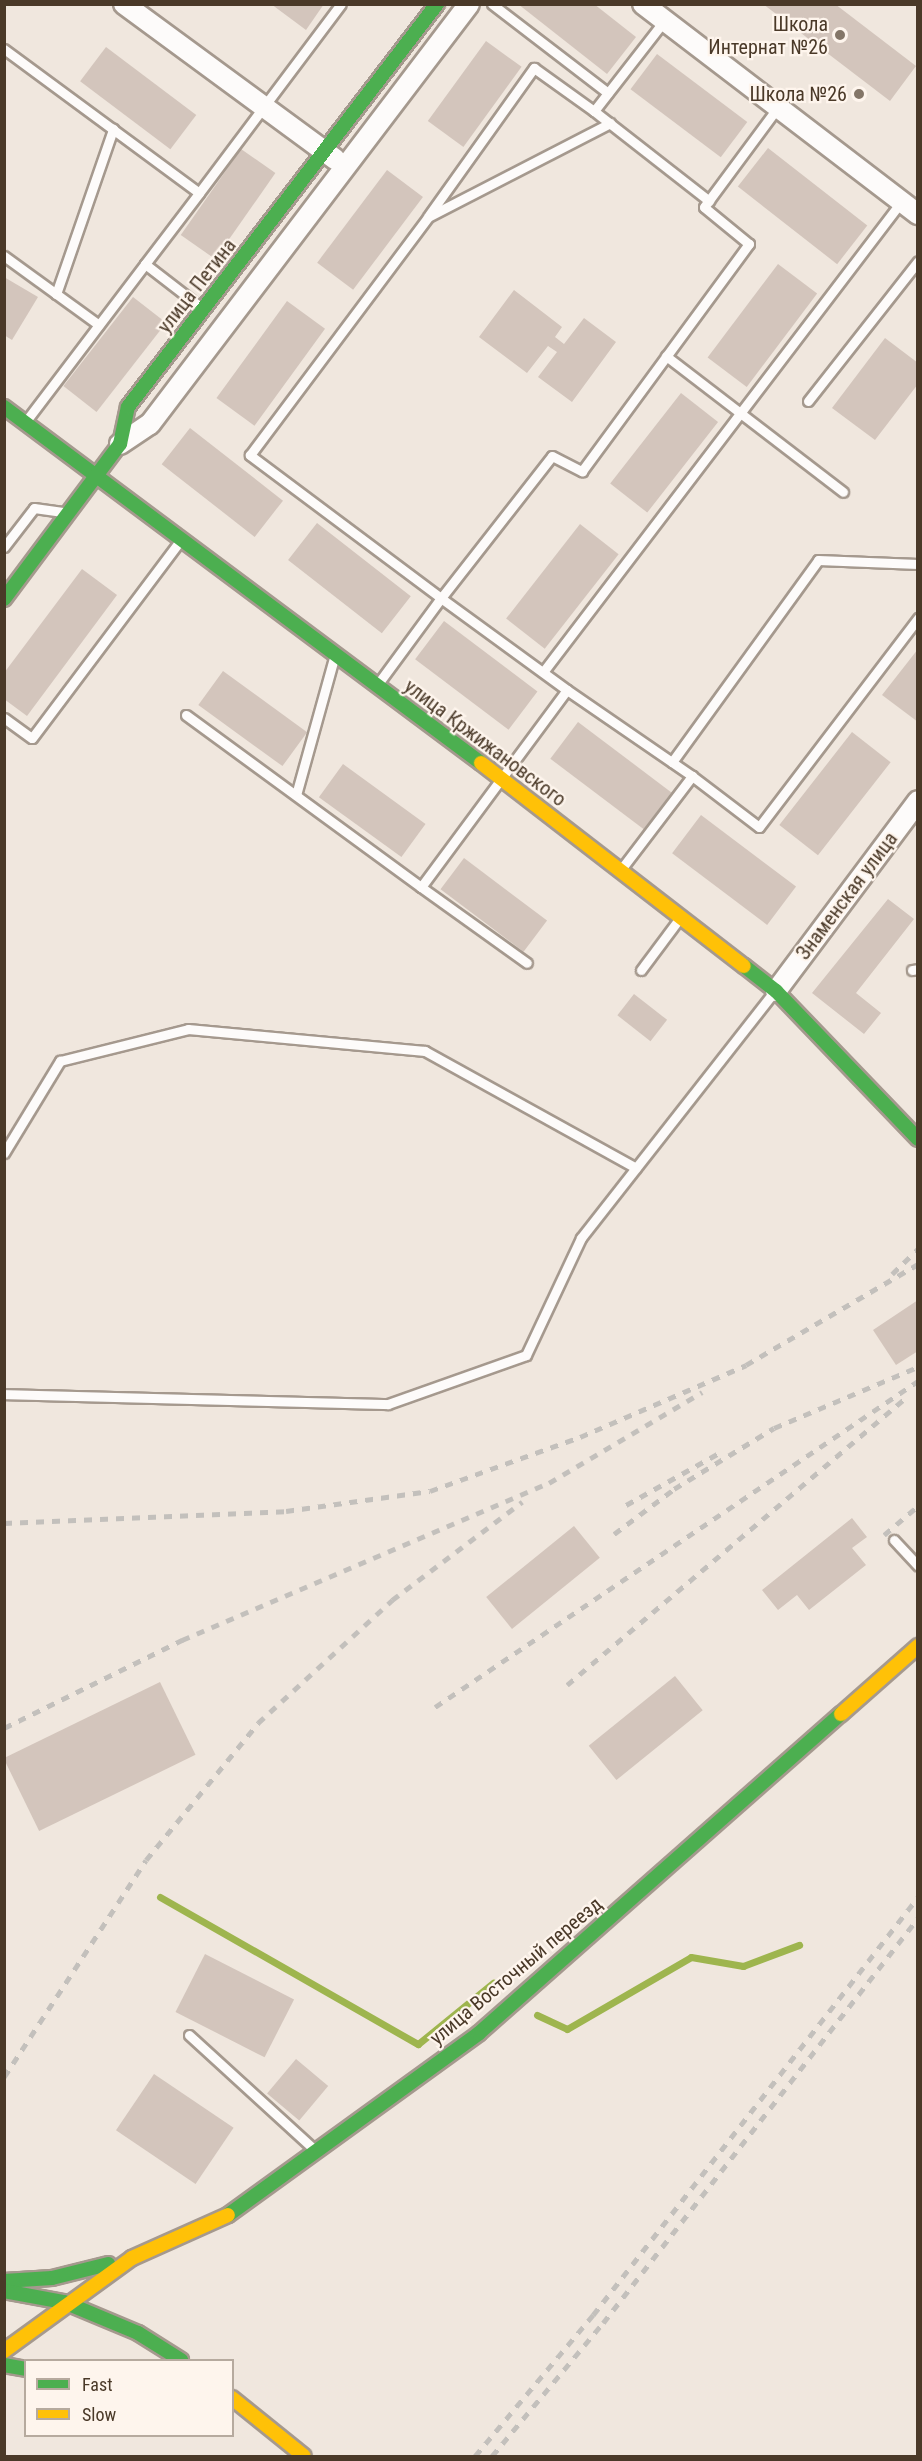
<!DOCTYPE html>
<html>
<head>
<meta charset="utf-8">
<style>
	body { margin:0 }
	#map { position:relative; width:922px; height:2461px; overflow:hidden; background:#f0e7de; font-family:"Roboto Condensed",sans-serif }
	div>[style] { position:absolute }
	.stream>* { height:7px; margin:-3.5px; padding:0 3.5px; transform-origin:3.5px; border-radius:3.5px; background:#9eb54e }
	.building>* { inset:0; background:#d3c5bc; transform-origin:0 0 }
	.roads { filter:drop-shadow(2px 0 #a5998e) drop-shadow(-2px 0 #a5998e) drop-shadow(0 2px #a5998e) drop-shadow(0 -2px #a5998e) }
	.lane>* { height:9px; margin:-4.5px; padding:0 4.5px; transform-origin:4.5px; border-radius:4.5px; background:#fdfbfa }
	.street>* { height:20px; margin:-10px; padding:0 10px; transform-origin:10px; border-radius:10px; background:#fdfbfa }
	.fast>* { height:14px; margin:-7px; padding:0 7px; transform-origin:7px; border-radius:7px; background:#4caf50 }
	.slow>* { height:14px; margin:-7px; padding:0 7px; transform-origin:7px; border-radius:7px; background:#ffc107 }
	.rail>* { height:4.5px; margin-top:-2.25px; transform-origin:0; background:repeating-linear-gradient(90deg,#c3c0bc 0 8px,transparent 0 16px) }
	.dots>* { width:16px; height:16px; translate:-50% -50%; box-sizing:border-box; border:3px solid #fef5ed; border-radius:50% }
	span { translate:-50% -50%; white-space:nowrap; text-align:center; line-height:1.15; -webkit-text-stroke:4.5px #fef5ed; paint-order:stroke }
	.poi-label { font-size:20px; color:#4a3928 }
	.right { translate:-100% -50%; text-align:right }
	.street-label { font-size:20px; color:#4a3928 }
	.frame { position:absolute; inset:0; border:6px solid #4a3928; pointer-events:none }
	.legend { position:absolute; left:24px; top:2359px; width:210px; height:78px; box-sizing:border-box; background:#fef5ed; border:2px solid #b6aa9e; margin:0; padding:8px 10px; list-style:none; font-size:18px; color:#4a3928 }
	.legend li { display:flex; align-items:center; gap:12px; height:30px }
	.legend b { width:30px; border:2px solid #b6aa9e }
</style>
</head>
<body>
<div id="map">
	<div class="stream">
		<div style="left:160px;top:1897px;width:297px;rotate:29.7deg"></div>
		<div style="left:418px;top:2044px;width:97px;rotate:-39.1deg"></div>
		<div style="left:537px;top:2015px;width:33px;rotate:25deg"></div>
		<div style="left:567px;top:2029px;width:143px;rotate:-30.1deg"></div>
		<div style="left:691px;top:1957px;width:53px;rotate:9.8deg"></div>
		<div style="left:743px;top:1966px;width:60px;rotate:-20.6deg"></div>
	</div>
	<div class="building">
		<div style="clip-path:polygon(271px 4px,324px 4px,306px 30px)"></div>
		<div style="clip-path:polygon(518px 4px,594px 4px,636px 37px,607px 74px)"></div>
		<div style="clip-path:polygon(763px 4px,835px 4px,916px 66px,890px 101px)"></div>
		<div style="left:486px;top:41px;width:44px;height:99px;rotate:36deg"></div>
		<div style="left:106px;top:47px;width:113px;height:43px;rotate:37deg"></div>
		<div style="left:657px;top:54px;width:113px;height:44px;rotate:37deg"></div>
		<div style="left:768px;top:148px;width:126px;height:49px;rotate:38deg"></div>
		<div style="left:241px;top:149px;width:42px;height:105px;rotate:35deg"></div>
		<div style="left:387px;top:170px;width:45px;height:116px;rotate:37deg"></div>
		<div style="left:778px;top:264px;width:49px;height:117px;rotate:37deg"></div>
		<div style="clip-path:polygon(4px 277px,38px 297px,12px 340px,4px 335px)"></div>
		<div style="clip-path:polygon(514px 290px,562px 327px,555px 337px,564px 344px,584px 318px,616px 342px,572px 402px,538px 377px,557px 352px,548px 346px,527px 373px,479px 337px)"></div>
		<div style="left:133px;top:297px;width:42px;height:113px;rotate:38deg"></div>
		<div style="left:287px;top:301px;width:47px;height:120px;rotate:36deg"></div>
		<div style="clip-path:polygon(885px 338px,918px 363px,918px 384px,875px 440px,832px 408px)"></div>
		<div style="left:681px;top:393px;width:47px;height:115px;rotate:38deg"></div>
		<div style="left:190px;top:428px;width:118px;height:46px;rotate:38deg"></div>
		<div style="left:317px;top:523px;width:119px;height:47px;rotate:38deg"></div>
		<div style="left:580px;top:524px;width:49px;height:120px;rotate:38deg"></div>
		<div style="clip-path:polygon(82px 569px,117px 595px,27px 716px,4px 699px,4px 673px)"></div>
		<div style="left:444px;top:621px;width:117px;height:48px;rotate:37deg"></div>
		<div style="clip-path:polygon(918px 649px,918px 722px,882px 695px)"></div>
		<div style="left:223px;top:671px;width:104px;height:42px;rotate:36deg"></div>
		<div style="left:578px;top:722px;width:117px;height:46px;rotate:37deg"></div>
		<div style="left:852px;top:732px;width:49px;height:118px;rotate:38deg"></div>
		<div style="left:343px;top:764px;width:102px;height:41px;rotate:36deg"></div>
		<div style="left:701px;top:815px;width:119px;height:48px;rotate:37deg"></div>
		<div style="left:464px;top:858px;width:104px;height:39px;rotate:37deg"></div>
		<div style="clip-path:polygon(888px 899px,914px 919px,856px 993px,881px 1013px,864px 1034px,812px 993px)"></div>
		<div style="left:634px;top:994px;width:42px;height:27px;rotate:38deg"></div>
		<div style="clip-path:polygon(918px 1300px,918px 1351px,896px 1365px,873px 1330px)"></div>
		<div style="clip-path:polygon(852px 1518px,867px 1537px,852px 1548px,866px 1565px,809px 1610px,797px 1595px,778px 1610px,762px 1590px)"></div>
		<div style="left:574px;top:1526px;width:41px;height:113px;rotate:51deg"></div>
		<div style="left:675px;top:1676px;width:44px;height:111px;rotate:51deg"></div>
		<div style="left:160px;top:1682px;width:81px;height:174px;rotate:64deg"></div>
		<div style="left:205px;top:1954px;width:100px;height:65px;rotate:27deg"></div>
		<div style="left:296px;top:2059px;width:42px;height:45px;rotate:40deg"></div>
		<div style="left:154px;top:2074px;width:96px;height:68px;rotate:34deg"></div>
	</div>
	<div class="roads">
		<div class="lane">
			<div style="left:492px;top:4px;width:146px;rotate:37.5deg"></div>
			<div style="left:664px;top:21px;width:114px;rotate:127.9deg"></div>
			<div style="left:594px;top:111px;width:146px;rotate:38deg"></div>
			<div style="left:4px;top:49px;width:242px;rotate:36.4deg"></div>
			<div style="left:199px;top:193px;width:236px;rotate:-53.1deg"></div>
			<div style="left:429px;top:215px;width:181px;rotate:-54.5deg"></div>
			<div style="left:534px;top:68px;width:74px;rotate:35.6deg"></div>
			<div style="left:4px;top:256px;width:117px;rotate:36deg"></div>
			<div style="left:145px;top:264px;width:89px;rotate:-52.7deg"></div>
			<div style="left:56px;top:294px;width:175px;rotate:-70.9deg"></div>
			<div style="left:666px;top:356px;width:223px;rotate:37.5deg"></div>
			<div style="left:808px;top:401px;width:178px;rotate:-51.8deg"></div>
			<div style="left:26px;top:421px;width:197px;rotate:-52.8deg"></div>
			<div style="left:145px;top:264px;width:72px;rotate:37.7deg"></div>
			<div style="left:4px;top:547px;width:49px;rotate:-52.4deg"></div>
			<div style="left:34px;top:508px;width:29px;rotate:8deg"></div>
			<div style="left:543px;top:672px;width:591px;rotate:-52.7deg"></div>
			<div style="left:380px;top:681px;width:103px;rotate:-53.7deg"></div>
			<div style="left:441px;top:598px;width:239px;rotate:-143.2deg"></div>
			<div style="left:250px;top:455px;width:297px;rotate:-53.2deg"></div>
			<div style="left:428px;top:217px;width:205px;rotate:-27.3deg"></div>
			<div style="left:567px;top:690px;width:152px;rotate:34.5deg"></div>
			<div style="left:186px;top:715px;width:291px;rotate:36.2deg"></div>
			<div style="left:421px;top:887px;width:245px;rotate:-53.5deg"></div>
			<div style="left:567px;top:690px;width:156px;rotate:-143.9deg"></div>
			<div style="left:441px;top:598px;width:180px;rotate:-52deg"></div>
			<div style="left:552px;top:456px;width:34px;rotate:27deg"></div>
			<div style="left:582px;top:471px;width:282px;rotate:-53.7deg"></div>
			<div style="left:749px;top:244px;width:58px;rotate:-140.6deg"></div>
			<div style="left:704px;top:207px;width:124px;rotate:-53.5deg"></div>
			<div style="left:4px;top:718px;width:34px;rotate:36deg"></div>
			<div style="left:32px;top:738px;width:246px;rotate:-53.1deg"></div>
			<div style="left:672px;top:762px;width:249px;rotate:-54.1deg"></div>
			<div style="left:818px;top:560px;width:100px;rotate:2.3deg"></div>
			<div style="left:296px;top:795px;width:146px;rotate:-74.5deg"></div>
			<div style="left:622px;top:868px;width:116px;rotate:-52.7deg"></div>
			<div style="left:692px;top:776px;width:84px;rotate:37.3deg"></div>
			<div style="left:759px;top:827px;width:263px;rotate:-52.7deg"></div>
			<div style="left:421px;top:887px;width:130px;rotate:35.6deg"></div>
			<div style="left:641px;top:970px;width:64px;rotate:-53.3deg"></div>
			<div style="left:912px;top:970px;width:6px;rotate:-9deg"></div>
			<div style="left:4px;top:1153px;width:108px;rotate:-58.7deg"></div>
			<div style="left:60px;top:1061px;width:132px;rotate:-14deg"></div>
			<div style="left:188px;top:1029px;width:238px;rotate:5.3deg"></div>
			<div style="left:425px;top:1051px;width:241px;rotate:29deg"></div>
			<div style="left:4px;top:1394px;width:384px;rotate:1.5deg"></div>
			<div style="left:388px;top:1404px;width:146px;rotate:-19.5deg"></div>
			<div style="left:526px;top:1355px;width:129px;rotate:-64.8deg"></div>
			<div style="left:581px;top:1238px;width:313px;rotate:-51.9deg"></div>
			<div style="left:894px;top:1540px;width:35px;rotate:47deg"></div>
			<div style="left:189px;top:2035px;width:171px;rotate:42.4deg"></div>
		</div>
		<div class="street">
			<div style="left:124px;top:4px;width:262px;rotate:36.3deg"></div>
			<div style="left:643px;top:4px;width:346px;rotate:37.4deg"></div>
			<div style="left:120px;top:444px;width:36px;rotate:-34deg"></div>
			<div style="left:150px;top:424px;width:527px;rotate:-52.78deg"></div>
			<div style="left:776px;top:991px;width:237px;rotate:-53.2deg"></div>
		</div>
		<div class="fast">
			<div style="left:4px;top:407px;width:595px;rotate:36.74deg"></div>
			<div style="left:4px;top:599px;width:194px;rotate:-53.2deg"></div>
			<div style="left:120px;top:444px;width:38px;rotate:-78deg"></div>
			<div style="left:128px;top:407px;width:508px;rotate:-52.52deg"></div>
			<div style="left:744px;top:966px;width:41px;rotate:38deg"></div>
			<div style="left:776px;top:991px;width:205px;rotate:46.2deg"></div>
			<div style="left:228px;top:2215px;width:310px;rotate:-35.9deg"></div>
			<div style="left:479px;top:2033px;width:482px;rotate:-41.4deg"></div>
			<div style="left:4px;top:2281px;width:48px;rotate:-3.6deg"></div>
			<div style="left:52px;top:2278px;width:58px;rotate:-14deg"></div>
			<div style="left:4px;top:2291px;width:61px;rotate:10.4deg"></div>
			<div style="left:64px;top:2302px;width:80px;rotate:22.7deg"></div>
			<div style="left:138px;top:2333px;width:51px;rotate:32.1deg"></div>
			<div style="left:4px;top:2365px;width:22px;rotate:10deg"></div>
		</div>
		<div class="slow">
			<div style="left:481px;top:763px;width:332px;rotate:37.7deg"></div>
			<div style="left:841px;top:1714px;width:103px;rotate:-41.4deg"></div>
			<div style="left:4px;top:2351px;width:158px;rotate:-36deg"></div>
			<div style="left:132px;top:2258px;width:105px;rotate:-24.1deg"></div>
			<div style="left:232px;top:2398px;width:92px;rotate:38.9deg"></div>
		</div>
	</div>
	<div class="rail">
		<div style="left:892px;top:1274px;width:36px;rotate:-44deg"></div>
		<div style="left:626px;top:1505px;width:107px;rotate:-29.2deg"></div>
		<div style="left:4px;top:1523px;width:282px;rotate:-2.4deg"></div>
		<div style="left:286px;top:1511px;width:145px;rotate:-7.9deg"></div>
		<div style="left:430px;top:1491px;width:159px;rotate:-19.8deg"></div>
		<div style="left:580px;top:1437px;width:181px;rotate:-23.4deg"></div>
		<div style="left:746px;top:1365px;width:199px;rotate:-30.4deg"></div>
		<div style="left:614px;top:1534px;width:75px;rotate:-36.9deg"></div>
		<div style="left:674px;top:1489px;width:117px;rotate:-31.4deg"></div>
		<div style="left:774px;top:1428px;width:156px;rotate:-23deg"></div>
		<div style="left:884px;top:1535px;width:45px;rotate:-40.5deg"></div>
		<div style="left:567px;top:1685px;width:445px;rotate:-40.3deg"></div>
		<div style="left:435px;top:1707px;width:583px;rotate:-34.02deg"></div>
		<div style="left:4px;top:1728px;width:199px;rotate:-26.3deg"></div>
		<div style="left:182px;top:1640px;width:399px;rotate:-23.2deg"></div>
		<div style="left:549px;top:1483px;width:178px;rotate:-30.7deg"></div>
		<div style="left:4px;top:2077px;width:259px;rotate:-56.8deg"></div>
		<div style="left:146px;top:1860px;width:177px;rotate:-50.7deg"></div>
		<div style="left:258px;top:1723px;width:182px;rotate:-42.5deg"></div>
		<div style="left:392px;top:1600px;width:163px;rotate:-37deg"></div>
		<div style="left:475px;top:2456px;width:184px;rotate:-50.1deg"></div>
		<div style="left:593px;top:2315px;width:529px;rotate:-52.13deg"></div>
		<div style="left:492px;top:2456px;width:173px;rotate:-50.2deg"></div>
		<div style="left:603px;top:2323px;width:513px;rotate:-52.13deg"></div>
	</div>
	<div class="dots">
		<div style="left:840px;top:35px;background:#847668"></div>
		<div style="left:859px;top:94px;background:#847668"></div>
	</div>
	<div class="poi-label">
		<span class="right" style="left:828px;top:36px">Школа<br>Интернат №26</span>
		<span class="right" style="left:847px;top:94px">Школа №26</span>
	</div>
	<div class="street-label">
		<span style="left:197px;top:286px;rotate:-52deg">улица Петина</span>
		<span style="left:485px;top:743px;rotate:37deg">улица Кржижановского</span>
		<span style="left:847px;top:896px;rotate:-53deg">Знаменская улица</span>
		<span style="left:516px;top:1971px;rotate:-40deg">улица Восточный переезд</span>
	</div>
	<div class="frame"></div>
	<ul class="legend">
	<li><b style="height:8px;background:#4caf50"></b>Fast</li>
	<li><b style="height:8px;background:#ffc107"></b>Slow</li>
	</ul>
</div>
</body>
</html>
